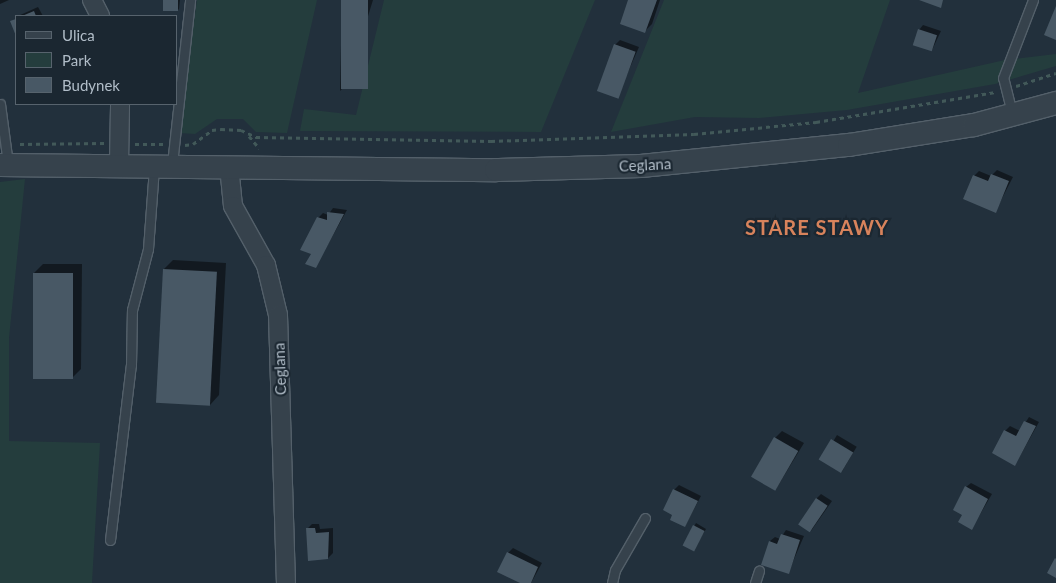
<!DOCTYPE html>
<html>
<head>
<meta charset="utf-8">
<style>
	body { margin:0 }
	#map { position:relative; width:1056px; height:583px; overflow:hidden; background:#22303c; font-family:Lato,sans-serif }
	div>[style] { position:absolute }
	.green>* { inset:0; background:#243d3d }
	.shadow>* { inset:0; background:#0007; transform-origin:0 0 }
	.building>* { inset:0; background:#485865; transform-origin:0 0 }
	.path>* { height:3px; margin-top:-1.5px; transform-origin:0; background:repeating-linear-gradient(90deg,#425959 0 4px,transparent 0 8px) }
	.roads { filter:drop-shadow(1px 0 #54606a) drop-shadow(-1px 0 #54606a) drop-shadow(0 1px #54606a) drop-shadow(0 -1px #54606a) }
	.service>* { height:9px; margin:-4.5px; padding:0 4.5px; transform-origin:4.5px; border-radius:4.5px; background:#36424c }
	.minor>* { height:18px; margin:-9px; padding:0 9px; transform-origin:9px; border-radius:9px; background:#36424c }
	.tertiary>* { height:22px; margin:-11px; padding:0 11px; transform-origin:11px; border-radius:11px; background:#36424c }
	span { translate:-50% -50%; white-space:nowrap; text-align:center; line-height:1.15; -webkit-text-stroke:4.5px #1b2731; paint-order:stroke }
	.street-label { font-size:15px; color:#b1bdc8 }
	.district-label { font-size:20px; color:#d8835c; font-weight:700; letter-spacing:1px }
	.legend { position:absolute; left:15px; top:15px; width:162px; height:90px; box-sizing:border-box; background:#1b2731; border:1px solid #57636d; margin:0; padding:6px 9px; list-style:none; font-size:15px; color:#b1bdc8 }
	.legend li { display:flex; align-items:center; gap:10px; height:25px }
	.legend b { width:25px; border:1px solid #57636d }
</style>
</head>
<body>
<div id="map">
	<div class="green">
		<div style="clip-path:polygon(197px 0,317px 0,287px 133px,256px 132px,243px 119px,217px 119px,195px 134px,179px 133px)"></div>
		<div style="clip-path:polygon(384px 0,595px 0,541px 132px,300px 131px,304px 109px,356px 115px)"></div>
		<div style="clip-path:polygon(664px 0,890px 0,858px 93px,1005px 60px,1056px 54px,1056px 66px,995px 84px,847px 110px,759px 118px,695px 117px,611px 132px)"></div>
		<div style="clip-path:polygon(25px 179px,9px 338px,9px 441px,100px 443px,92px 583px,0 583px,0 182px)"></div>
	</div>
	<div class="shadow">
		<div style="clip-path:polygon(0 0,9px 0,0 4px)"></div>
		<div style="clip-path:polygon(164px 0,180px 0,179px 9px,177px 11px)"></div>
		<div style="clip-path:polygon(342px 0,373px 0,347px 84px,340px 91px)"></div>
		<div style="clip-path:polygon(629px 0,660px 0,652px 24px,645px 31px)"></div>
		<div style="clip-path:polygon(38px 7px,43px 16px,18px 16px)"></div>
		<div style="clip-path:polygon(923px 25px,941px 31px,932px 50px,919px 30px)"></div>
		<div style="clip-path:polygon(620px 40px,639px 47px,617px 97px,615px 45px)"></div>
		<div style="clip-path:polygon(997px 170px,1013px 177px,995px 212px,974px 176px,979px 171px,991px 176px)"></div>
		<div style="clip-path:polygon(333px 208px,347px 210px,316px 266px,313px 253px,318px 218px,323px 213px,328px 215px)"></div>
		<div style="clip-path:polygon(173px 260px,226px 263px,219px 395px,210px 405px,164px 269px)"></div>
		<div style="clip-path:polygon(43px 264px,82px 264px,81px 369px,72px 378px,34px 273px)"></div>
		<div style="clip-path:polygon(1029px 417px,1039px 422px,1015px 465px,994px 452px,1005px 431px,1010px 426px,1020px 431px)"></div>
		<div style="clip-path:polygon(782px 431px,804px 443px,776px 489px,775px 438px)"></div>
		<div style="left:837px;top:435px;width:23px;height:29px;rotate:31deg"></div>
		<div style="clip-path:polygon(971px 483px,992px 494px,972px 528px,963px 515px,966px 487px)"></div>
		<div style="clip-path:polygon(679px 485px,701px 496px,685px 526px,674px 514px,674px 490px)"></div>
		<div style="clip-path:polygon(821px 494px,832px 501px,811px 531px,816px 499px)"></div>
		<div style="clip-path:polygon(696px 523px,706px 529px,695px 547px,684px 544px)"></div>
		<div style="clip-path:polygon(312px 524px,319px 524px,320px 529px,333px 528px,333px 553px,328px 558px,307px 529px)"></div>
		<div style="clip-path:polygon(786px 530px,804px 536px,788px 573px,770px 541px,775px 537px,780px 539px)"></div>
		<div style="clip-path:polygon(513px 548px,542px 563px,531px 583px,523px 583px,508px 553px)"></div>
	</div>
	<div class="building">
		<div style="left:163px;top:0;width:15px;height:11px"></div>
		<div style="left:341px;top:0;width:27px;height:89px"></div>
		<div style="clip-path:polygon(628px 0,657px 0,645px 33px,620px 24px)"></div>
		<div style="clip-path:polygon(919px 0,943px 0,941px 8px)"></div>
		<div style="clip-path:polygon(1056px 6px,1056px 40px,1044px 35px)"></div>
		<div style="clip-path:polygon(34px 11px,36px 16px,22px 16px)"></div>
		<div style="clip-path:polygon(16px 19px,16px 36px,10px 21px)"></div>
		<div style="left:918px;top:29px;width:20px;height:17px;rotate:18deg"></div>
		<div style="left:614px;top:44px;width:23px;height:50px;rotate:20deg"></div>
		<div style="clip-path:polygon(991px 174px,1009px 181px,996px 213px,963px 199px,973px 175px,988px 181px)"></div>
		<div style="clip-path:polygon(327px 212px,344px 214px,316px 268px,305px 264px,311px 254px,300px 250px,317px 217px,327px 220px)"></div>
		<div style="left:163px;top:269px;width:54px;height:134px;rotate:3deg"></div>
		<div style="left:33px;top:273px;width:40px;height:106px"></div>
		<div style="clip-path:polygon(1024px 421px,1036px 426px,1015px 466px,992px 453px,1004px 430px,1016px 436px)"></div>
		<div style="left:774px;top:437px;width:28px;height:46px;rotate:30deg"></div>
		<div style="left:831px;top:439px;width:26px;height:24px;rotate:31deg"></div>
		<div style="clip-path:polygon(965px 486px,988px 499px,972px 530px,958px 522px,962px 515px,953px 510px)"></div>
		<div style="clip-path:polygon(673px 489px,698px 501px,685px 527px,670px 520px,672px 515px,663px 510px)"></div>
		<div style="left:816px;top:498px;width:14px;height:32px;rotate:34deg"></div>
		<div style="left:693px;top:525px;width:13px;height:23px;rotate:27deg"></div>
		<div style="clip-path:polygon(306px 528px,315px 528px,316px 533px,329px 532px,328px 559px,308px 561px)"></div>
		<div style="clip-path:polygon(781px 534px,800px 540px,789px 574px,761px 565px,769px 541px,777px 544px)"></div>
		<div style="clip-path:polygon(507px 552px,538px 567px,531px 583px,520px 583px,497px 572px)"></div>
		<div style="clip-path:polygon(1055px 558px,1056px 559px,1056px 578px,1047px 573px)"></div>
	</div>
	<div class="path">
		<div style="left:1016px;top:86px;width:42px;rotate:-18deg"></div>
		<div style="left:249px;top:136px;width:16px;rotate:50deg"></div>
		<div style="left:20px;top:144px;width:84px;rotate:-0.7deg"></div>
		<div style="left:135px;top:144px;width:29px"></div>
		<div style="left:185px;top:145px;width:8px;rotate:-7deg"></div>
		<div style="left:193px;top:144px;width:24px;rotate:-36deg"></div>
		<div style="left:212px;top:130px;width:9px;rotate:-6deg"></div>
		<div style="left:221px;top:129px;width:20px;rotate:3deg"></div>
		<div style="left:241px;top:130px;width:17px;rotate:25deg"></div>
		<div style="left:256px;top:137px;width:235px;rotate:1deg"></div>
		<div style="left:491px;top:141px;width:203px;rotate:-2deg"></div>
		<div style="left:694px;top:134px;width:123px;rotate:-5.6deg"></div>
		<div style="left:816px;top:122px;width:182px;rotate:-9.5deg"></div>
	</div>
	<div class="roads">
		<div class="service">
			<div style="left:0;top:104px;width:61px;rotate:82.4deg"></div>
			<div style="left:1012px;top:113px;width:36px;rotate:-104deg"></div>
			<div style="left:1003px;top:78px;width:84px;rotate:-69deg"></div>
			<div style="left:172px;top:164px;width:165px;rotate:-83.7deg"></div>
			<div style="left:110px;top:540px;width:176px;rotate:-83.2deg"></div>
			<div style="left:131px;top:365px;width:55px;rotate:-89deg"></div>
			<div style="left:132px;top:310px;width:63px;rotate:-75.3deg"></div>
			<div style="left:148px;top:249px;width:82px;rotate:-85.8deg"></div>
			<div style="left:612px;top:583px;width:13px;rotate:-77deg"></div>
			<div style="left:615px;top:570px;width:60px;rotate:-60deg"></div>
			<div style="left:755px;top:583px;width:13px;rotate:-72deg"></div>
		</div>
		<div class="minor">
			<div style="left:92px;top:0;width:18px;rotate:63deg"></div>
			<div style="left:119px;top:164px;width:60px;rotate:-89deg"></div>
			<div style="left:229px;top:166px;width:40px;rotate:84.3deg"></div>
			<div style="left:233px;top:206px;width:68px;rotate:60.8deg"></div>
			<div style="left:266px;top:265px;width:51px;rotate:76.5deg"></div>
			<div style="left:278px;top:315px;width:268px;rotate:88.3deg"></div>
		</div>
		<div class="tertiary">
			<div style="left:0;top:165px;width:496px;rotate:0.6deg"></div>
			<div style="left:496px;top:170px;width:145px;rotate:-1.6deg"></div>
			<div style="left:641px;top:166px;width:209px;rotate:-5.8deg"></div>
			<div style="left:849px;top:145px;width:127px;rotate:-9.1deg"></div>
			<div style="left:974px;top:125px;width:85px;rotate:-15deg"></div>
		</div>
	</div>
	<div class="street-label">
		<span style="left:645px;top:165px;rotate:-3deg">Ceglana</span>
		<span style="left:280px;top:369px;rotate:-92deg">Ceglana</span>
	</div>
	<div class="district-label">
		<span style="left:817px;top:227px">STARE STAWY</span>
	</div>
	<ul class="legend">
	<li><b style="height:6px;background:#36424c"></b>Ulica</li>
	<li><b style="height:14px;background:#243d3d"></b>Park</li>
	<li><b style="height:14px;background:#485865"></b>Budynek</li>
	</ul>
</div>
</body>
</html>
